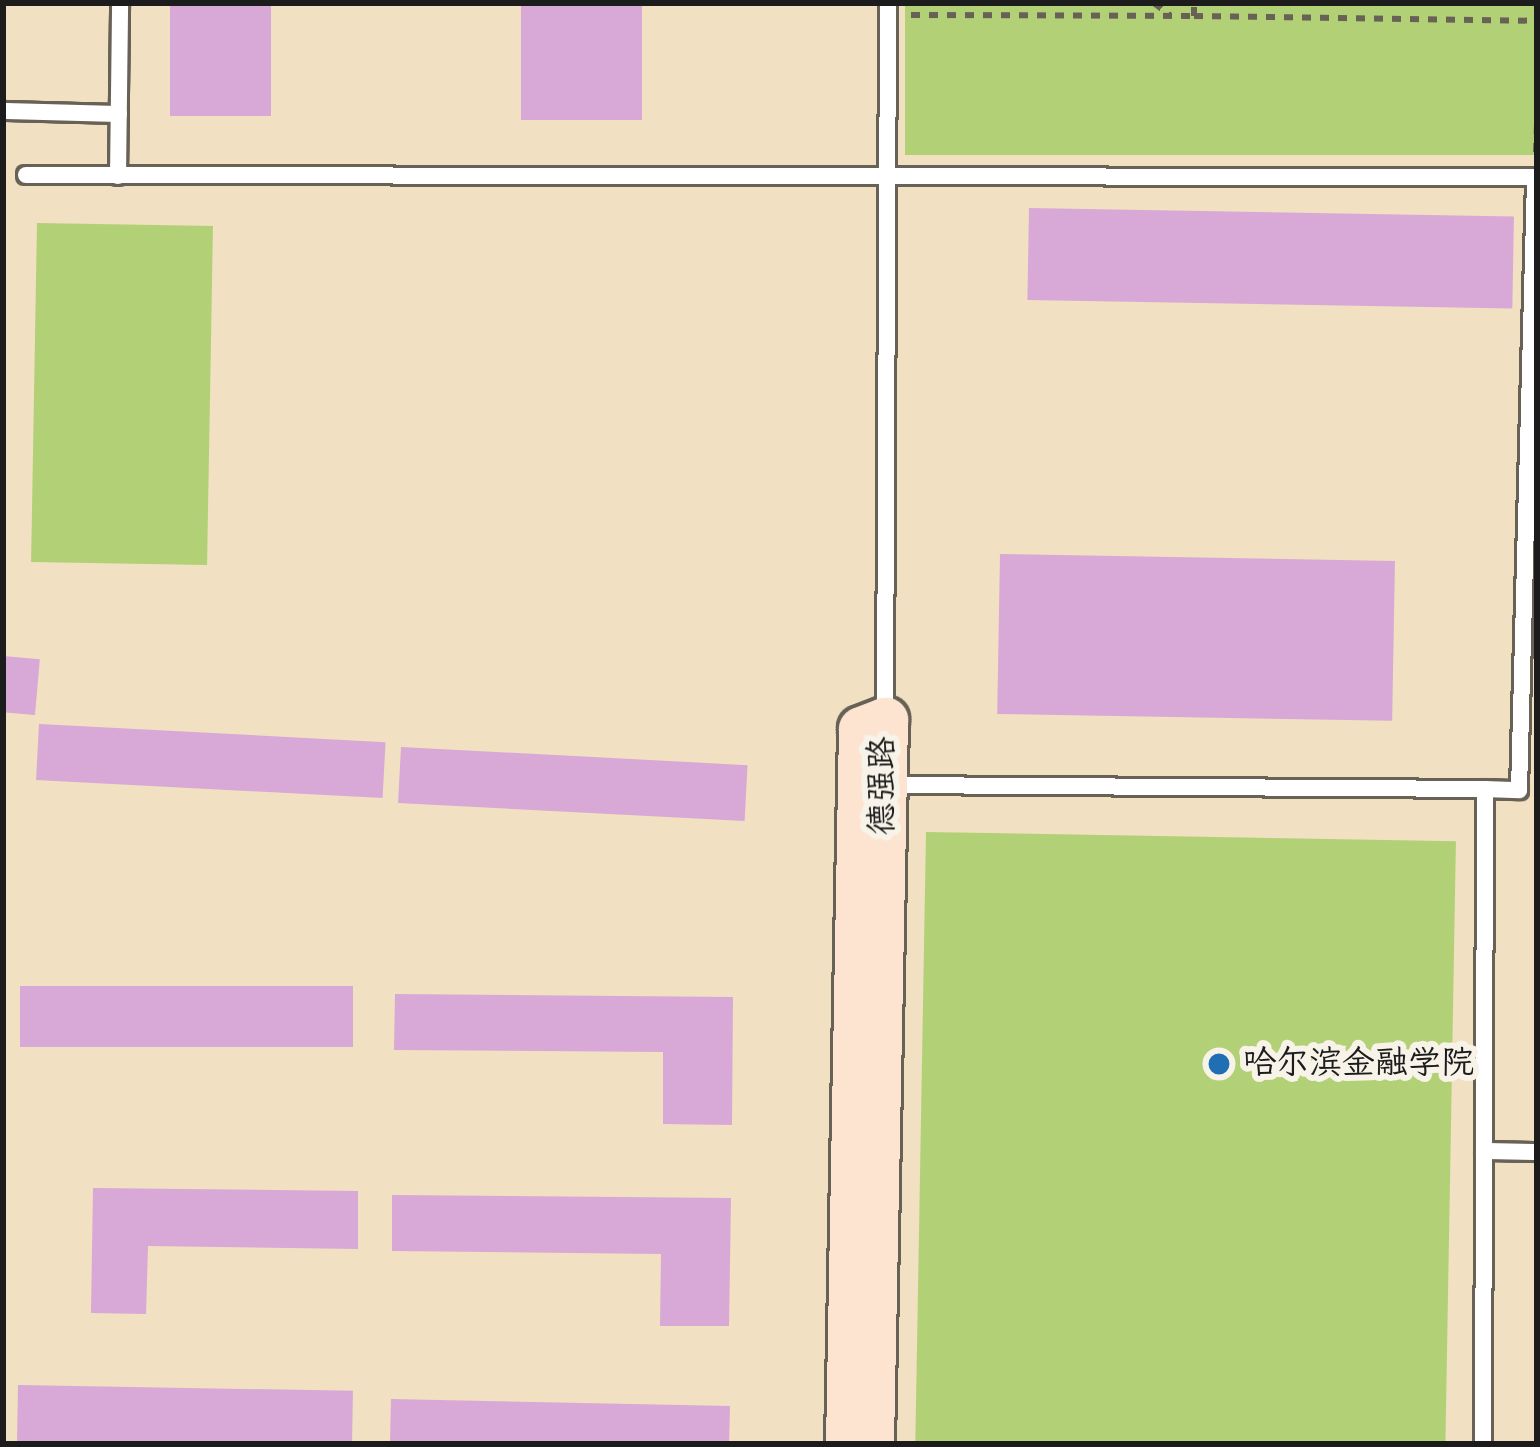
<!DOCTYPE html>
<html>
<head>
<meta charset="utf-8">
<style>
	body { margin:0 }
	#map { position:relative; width:1540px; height:1447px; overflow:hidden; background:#f1e0c2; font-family:"Balsamiq Sans","LXGW WenKai TC",sans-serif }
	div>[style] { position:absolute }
	.green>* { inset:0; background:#b2d076; transform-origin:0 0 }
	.building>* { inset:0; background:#d8a8d6; transform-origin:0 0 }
	.path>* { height:6px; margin-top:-3px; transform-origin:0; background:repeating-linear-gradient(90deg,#676156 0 9px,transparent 0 18px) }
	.roads { filter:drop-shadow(3px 0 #676156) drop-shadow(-3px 0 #676156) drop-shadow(0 3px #676156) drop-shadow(0 -3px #676156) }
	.lane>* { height:16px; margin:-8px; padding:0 8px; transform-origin:8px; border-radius:8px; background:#fff }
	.secondary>* { height:45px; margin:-22.5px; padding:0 22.5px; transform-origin:22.5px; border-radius:22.5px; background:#fde4d1 }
	.dots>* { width:33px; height:33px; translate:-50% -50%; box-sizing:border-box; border:6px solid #f7f3e8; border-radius:50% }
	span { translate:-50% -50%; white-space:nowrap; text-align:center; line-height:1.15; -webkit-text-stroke:12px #f7f3e8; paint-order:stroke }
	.street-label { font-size:33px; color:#1c1c1c }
	.poi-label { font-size:33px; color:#1c1c1c }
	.left { translate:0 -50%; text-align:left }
	.frame { position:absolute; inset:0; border:6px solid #1c1c1c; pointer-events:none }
</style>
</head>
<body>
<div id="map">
	<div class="green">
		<div style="left:905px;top:3px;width:632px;height:152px"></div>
		<div style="left:37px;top:223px;width:176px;height:339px;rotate:1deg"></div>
		<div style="left:926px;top:832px;width:530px;height:612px;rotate:1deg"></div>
	</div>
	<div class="building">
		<div style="left:170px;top:3px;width:101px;height:113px"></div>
		<div style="left:521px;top:3px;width:121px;height:117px"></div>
		<div style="left:1029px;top:208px;width:485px;height:92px;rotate:1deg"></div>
		<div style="left:1000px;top:554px;width:395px;height:160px;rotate:1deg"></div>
		<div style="left:3px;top:656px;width:37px;height:56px;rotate:5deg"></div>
		<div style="left:39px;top:724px;width:347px;height:56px;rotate:3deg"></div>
		<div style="left:401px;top:747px;width:347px;height:56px;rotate:3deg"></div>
		<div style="left:20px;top:986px;width:333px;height:61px"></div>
		<div style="clip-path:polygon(395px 994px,733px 997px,732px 1125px,663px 1124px,663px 1052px,394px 1050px)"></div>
		<div style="clip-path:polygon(93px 1188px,358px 1191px,358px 1249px,148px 1246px,146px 1314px,91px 1313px)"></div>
		<div style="clip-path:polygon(392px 1195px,731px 1198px,729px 1326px,660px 1326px,661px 1254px,392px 1251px)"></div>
		<div style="left:18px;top:1385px;width:335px;height:59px;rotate:1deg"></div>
		<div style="clip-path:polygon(391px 1399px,730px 1406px,729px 1444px,390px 1444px)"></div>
	</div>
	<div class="path">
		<div style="left:1154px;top:3px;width:20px;rotate:37deg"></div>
		<div style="left:911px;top:15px;width:283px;rotate:0.2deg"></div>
		<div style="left:1194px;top:16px;width:13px;rotate:-90deg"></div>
		<div style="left:1194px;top:16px;width:343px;rotate:0.8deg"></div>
		<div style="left:1536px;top:152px;width:26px;rotate:-88deg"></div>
	</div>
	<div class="roads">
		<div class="lane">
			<div style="left:3px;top:111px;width:116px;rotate:1.5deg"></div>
			<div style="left:26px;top:175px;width:1511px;rotate:0.08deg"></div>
			<div style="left:118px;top:176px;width:173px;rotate:-89.3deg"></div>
			<div style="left:885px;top:719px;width:716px;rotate:-89.76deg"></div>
			<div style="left:887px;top:785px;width:598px;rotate:0.38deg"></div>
			<div style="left:1485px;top:789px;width:655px;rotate:90.17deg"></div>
			<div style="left:1485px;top:789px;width:34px;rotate:2deg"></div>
			<div style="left:1519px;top:790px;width:613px;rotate:-88.5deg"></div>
			<div style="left:1484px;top:1151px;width:53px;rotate:1.1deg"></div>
		</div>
		<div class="secondary">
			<div style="left:848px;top:1444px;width:715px;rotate:-88.96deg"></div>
			<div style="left:861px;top:729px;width:26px;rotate:-21deg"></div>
			<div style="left:885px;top:720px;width:724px;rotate:91.11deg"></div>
		</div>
	</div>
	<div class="dots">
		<div style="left:1219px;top:1064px;background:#1f6fb2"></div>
	</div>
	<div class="street-label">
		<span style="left:883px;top:786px;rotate:-90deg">德强路</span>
	</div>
	<div class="poi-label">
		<span class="left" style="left:1243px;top:1064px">哈尔滨金融学院</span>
	</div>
	<div class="frame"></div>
</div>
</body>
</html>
